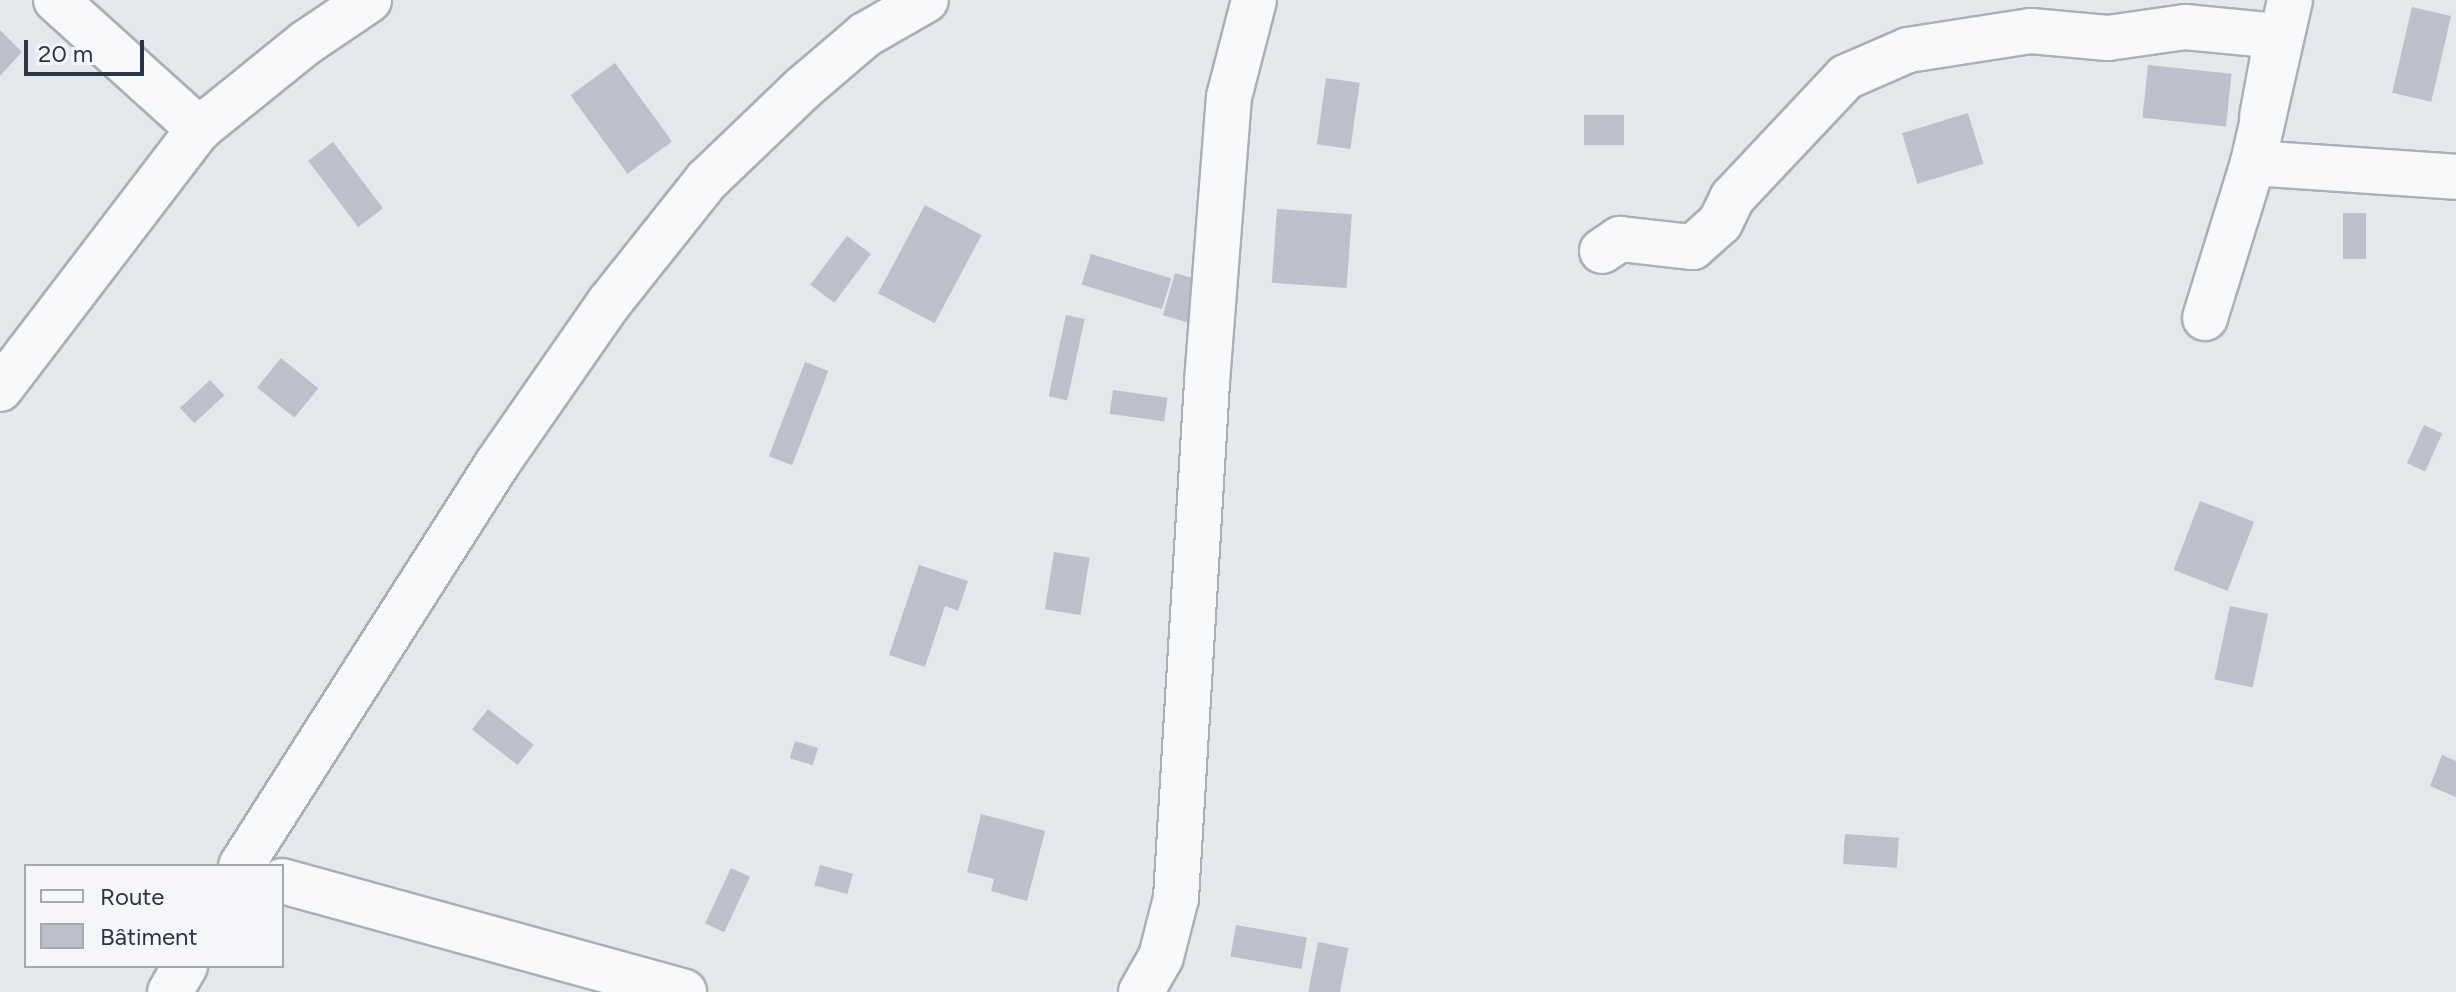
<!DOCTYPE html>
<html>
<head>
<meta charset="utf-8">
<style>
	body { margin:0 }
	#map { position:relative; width:2456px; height:992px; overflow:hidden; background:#e4e7ec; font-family:Figtree,sans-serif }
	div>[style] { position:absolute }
	.building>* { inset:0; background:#bbc0ca; transform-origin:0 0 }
	.roads { filter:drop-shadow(2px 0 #a9aeb7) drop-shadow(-2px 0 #a9aeb7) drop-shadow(0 2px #a9aeb7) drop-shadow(0 -2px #a9aeb7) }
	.minor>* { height:44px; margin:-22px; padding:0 22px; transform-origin:22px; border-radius:22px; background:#f7f8fa }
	span { translate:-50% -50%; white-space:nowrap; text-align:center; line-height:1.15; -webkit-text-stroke:7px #f4f6f9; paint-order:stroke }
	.legend { position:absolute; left:24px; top:864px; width:260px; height:104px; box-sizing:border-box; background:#f4f6f9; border:2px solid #a4a8b1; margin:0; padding:10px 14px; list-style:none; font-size:24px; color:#2b3445 }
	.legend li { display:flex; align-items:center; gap:16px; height:40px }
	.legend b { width:40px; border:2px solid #a4a8b1 }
	.scale { position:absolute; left:24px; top:40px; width:120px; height:36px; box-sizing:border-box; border:4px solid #2b3445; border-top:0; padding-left:10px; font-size:24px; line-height:28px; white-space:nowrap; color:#2b3445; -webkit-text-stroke:6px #f4f6f9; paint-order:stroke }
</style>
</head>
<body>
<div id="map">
	<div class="building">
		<div style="left:2412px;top:7px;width:40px;height:88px;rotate:13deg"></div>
		<div style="clip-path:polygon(0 30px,22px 52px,0 76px)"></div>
		<div style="left:615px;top:63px;width:97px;height:55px;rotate:54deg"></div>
		<div style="left:2148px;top:65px;width:84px;height:53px;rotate:6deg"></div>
		<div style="left:1326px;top:78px;width:34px;height:67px;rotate:8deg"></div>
		<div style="left:1968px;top:113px;width:53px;height:69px;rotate:73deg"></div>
		<div style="left:1624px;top:115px;width:30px;height:40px;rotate:90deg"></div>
		<div style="left:333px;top:142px;width:83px;height:31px;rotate:53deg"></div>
		<div style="left:925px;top:205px;width:64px;height:100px;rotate:28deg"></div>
		<div style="left:1277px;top:209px;width:75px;height:74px;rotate:4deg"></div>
		<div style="left:2343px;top:213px;width:23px;height:46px"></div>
		<div style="left:847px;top:236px;width:30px;height:61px;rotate:37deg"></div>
		<div style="left:1091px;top:254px;width:84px;height:32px;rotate:17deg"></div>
		<div style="left:1175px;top:273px;width:25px;height:44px;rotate:16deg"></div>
		<div style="left:1066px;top:315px;width:19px;height:83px;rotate:12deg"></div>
		<div style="left:281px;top:358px;width:48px;height:38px;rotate:39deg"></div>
		<div style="left:805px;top:362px;width:25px;height:101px;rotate:21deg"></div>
		<div style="left:210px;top:380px;width:21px;height:41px;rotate:47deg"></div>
		<div style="left:1113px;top:390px;width:55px;height:24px;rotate:8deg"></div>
		<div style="left:2424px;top:425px;width:20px;height:42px;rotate:24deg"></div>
		<div style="left:2200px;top:501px;width:58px;height:74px;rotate:21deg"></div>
		<div style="left:1054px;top:552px;width:36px;height:58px;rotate:9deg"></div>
		<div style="clip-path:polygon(919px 565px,968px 581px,958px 611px,945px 606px,925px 667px,889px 655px)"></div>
		<div style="left:2230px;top:606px;width:39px;height:75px;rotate:12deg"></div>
		<div style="left:488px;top:709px;width:58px;height:26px;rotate:38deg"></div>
		<div style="left:795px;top:741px;width:24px;height:18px;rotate:17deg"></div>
		<div style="clip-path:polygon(2442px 755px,2456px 761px,2456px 797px,2430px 786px)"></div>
		<div style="clip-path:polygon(981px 814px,1045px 831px,1027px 901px,991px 891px,994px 879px,967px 872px)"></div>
		<div style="left:1845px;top:834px;width:54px;height:30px;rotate:4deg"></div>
		<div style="left:820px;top:865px;width:34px;height:21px;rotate:15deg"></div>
		<div style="left:731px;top:868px;width:21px;height:61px;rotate:25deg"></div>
		<div style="left:1236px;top:925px;width:72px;height:32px;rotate:10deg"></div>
		<div style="left:1318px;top:942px;width:31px;height:51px;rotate:11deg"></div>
	</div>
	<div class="roads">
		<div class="minor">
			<div style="left:56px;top:0;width:193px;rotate:42.1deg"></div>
			<div style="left:2253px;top:163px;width:203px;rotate:3.9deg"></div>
			<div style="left:1602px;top:251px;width:22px;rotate:-34deg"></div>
			<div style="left:1620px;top:239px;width:73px;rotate:6.3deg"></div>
			<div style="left:1693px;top:247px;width:36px;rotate:-42deg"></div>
			<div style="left:1720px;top:223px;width:28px;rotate:-64deg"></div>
			<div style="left:1732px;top:198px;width:166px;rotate:-46.7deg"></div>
			<div style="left:1846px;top:77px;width:68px;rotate:-23.5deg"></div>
			<div style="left:1908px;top:50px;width:124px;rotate:-8.8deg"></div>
			<div style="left:2031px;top:31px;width:77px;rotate:5.2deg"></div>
			<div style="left:2108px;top:38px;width:78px;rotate:-8.1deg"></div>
			<div style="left:2185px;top:27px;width:92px;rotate:5.6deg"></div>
			<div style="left:2277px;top:36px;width:82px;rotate:100.5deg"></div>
			<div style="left:2205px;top:318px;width:162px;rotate:-72.8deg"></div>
			<div style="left:2253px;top:163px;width:167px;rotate:-77.2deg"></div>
			<div style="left:0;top:389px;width:327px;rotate:-52.6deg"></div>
			<div style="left:199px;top:129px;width:139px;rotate:-38.9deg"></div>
			<div style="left:307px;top:42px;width:75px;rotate:-34.1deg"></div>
			<div style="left:241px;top:866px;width:477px;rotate:-57.5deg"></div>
			<div style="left:497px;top:464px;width:196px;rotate:-55.2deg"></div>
			<div style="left:609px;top:303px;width:156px;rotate:-51.5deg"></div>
			<div style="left:706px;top:181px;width:134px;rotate:-43.8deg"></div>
			<div style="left:803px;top:88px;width:82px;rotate:-40.5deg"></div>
			<div style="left:865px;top:35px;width:70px;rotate:-29.8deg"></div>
			<div style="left:282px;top:881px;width:417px;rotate:15.4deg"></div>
			<div style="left:170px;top:992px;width:30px;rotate:-60deg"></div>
			<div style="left:1141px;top:992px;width:40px;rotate:-60.3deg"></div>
			<div style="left:1161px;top:957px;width:61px;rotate:-75.7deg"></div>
			<div style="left:1176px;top:898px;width:517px;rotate:-86.56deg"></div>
			<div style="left:1207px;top:382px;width:286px;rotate:-85.6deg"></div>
			<div style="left:1229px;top:97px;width:100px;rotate:-75.5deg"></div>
		</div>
	</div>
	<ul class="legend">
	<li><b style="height:10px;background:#f7f8fa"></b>Route</li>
	<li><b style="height:22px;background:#bbc0ca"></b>Bâtiment</li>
	</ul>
	<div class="scale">20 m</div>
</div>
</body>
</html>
